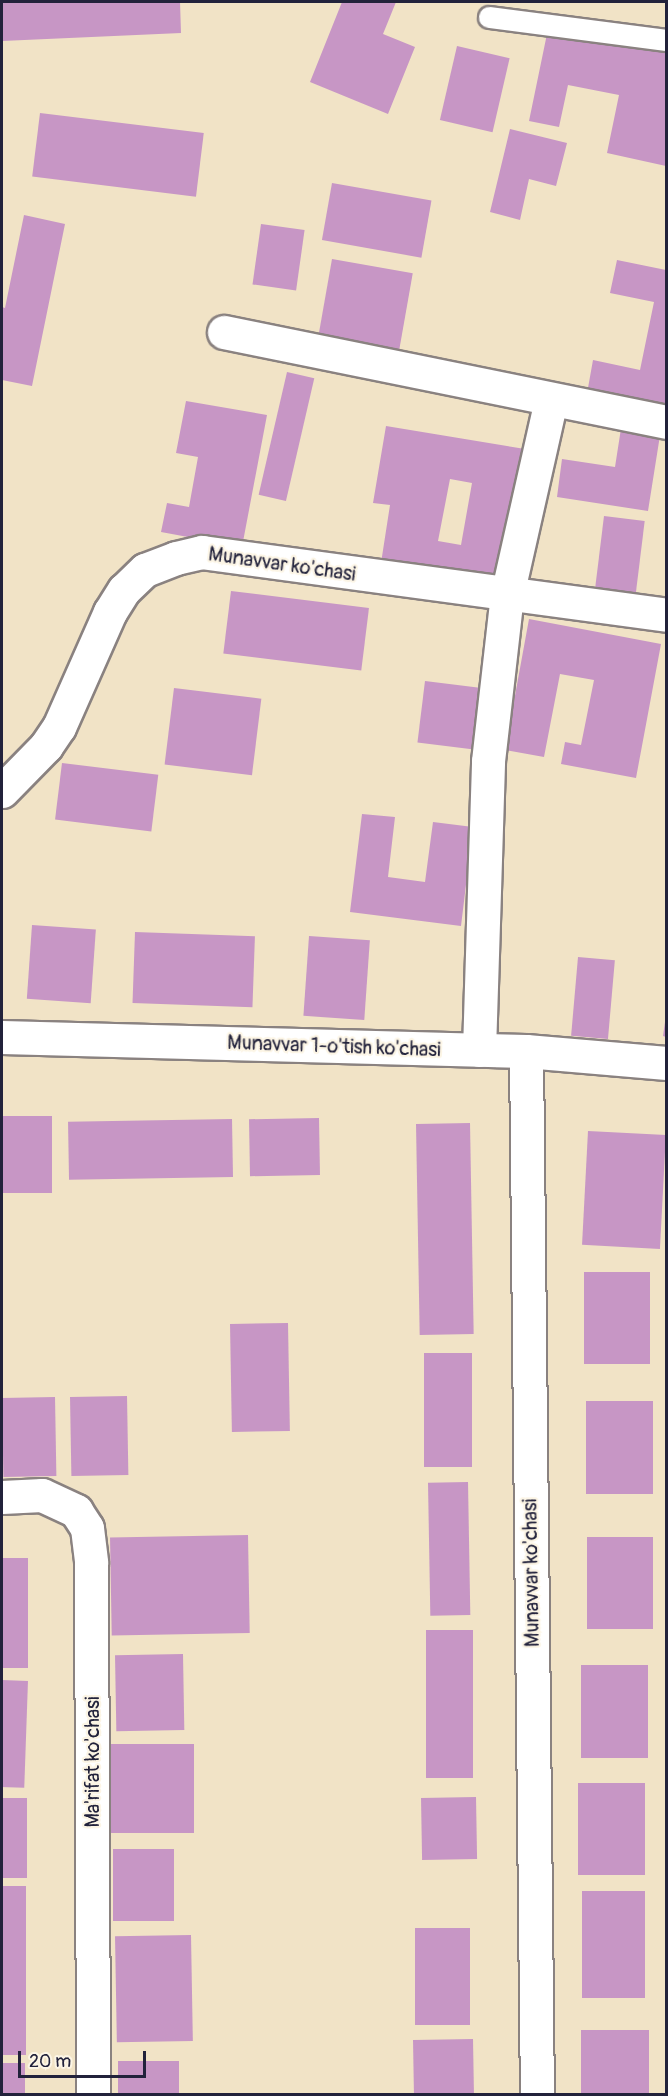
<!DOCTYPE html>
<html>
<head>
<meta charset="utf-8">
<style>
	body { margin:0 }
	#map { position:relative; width:668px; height:2096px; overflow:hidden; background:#f1e3c6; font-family:Pangolin,sans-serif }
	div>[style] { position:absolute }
	.building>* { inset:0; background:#c796c5; transform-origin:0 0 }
	.roads { filter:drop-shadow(2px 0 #8a8280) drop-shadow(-2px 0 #8a8280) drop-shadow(0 2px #8a8280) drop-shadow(0 -2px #8a8280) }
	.service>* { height:21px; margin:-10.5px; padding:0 10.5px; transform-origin:10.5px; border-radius:10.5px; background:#fff }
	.minor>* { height:33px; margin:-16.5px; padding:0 16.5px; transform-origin:16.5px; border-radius:16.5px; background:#fff }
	span { translate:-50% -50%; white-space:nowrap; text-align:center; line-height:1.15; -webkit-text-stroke:4.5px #fcf5e5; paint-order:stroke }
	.street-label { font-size:20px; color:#22223b }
	.frame { position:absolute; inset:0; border:3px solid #22223b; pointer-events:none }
	.scale { position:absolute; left:18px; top:2051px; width:128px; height:27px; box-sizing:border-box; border:3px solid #22223b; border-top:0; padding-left:8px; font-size:18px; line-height:21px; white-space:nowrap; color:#22223b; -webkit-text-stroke:4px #fcf5e5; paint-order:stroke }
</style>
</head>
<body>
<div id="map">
	<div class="building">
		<div style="clip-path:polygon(2px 2px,180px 2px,181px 33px,2px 41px)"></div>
		<div style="clip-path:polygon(342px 2px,396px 2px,383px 34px,415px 47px,388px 114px,310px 82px)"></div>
		<div style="clip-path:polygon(548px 29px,666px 53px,666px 166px,607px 153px,619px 95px,568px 85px,559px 127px,529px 121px)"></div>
		<div style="left:457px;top:46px;width:54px;height:76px;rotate:13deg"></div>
		<div style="left:40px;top:113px;width:165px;height:64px;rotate:7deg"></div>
		<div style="clip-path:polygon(510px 129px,567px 143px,556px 186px,529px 179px,520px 220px,490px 212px)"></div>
		<div style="left:332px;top:183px;width:101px;height:58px;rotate:10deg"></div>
		<div style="clip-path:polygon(24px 215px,65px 224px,32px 386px,2px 380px,2px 307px,5px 308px)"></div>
		<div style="left:261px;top:224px;width:44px;height:61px;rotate:8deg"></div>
		<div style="left:332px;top:259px;width:82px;height:81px;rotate:10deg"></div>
		<div style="clip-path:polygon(617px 260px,666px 270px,666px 416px,586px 399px,593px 360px,640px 370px,654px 302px,610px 293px)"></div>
		<div style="left:287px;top:372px;width:28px;height:126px;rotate:13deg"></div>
		<div style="clip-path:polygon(186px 401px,267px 415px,242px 547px,161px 532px,167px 503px,189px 507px,198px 457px,176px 453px)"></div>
		<div style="clip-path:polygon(622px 422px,661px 429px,648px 511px,557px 497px,562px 459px,615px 467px)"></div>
		<div style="clip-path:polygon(evenodd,386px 426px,525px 449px,502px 583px,381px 563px,390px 505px,373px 503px,386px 426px,450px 479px,472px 483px,461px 545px,438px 541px,450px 479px)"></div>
		<div style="left:604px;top:516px;width:41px;height:83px;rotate:7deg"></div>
		<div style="left:231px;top:591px;width:139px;height:63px;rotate:7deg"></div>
		<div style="clip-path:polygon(529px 619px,661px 644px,636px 778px,561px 764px,565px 742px,581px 745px,594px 680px,560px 674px,544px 757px,505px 750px)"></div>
		<div style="left:425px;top:681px;width:57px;height:62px;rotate:7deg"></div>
		<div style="left:174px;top:688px;width:88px;height:77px;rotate:7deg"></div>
		<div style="left:62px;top:763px;width:97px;height:57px;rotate:7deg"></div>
		<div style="clip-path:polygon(362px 814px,395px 817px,388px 877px,425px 882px,433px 822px,473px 827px,461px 926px,350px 912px)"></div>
		<div style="left:32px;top:925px;width:64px;height:74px;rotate:4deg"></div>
		<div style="left:135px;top:932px;width:120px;height:71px;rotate:2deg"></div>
		<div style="left:309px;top:936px;width:61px;height:80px;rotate:4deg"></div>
		<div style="left:578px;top:957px;width:37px;height:79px;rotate:5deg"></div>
		<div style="clip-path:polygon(665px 1022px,666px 1022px,666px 1037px,663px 1036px)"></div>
		<div style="left:52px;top:1116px;width:77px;height:50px;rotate:90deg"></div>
		<div style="left:319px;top:1118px;width:57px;height:70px;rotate:89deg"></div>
		<div style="left:232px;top:1119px;width:58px;height:164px;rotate:89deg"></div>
		<div style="left:470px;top:1123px;width:211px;height:54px;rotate:89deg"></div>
		<div style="left:588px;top:1131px;width:78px;height:114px;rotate:3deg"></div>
		<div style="left:584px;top:1272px;width:66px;height:92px"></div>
		<div style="left:288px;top:1323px;width:108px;height:58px;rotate:89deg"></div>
		<div style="left:424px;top:1353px;width:48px;height:114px"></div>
		<div style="left:127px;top:1396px;width:79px;height:57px;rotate:89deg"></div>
		<div style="left:55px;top:1397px;width:79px;height:53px;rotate:89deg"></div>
		<div style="left:653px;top:1401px;width:93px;height:67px;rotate:90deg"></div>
		<div style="left:468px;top:1482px;width:133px;height:40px;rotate:89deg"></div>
		<div style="left:248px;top:1535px;width:98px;height:138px;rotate:89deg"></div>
		<div style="left:653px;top:1537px;width:92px;height:66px;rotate:90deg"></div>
		<div style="left:2px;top:1558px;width:26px;height:110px"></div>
		<div style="left:426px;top:1630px;width:47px;height:148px"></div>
		<div style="left:183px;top:1654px;width:76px;height:68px;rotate:89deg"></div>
		<div style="left:581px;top:1665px;width:67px;height:93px"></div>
		<div style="left:2px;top:1680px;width:26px;height:107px;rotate:2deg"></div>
		<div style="left:111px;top:1744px;width:83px;height:89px"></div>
		<div style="left:578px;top:1783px;width:67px;height:92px"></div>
		<div style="left:476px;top:1797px;width:62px;height:55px;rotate:89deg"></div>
		<div style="left:2px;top:1798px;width:25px;height:80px"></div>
		<div style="left:113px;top:1849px;width:61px;height:72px"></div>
		<div style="left:2px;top:1886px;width:24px;height:169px"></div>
		<div style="left:582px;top:1891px;width:63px;height:107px"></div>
		<div style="left:415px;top:1928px;width:55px;height:97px"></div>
		<div style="left:191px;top:1935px;width:106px;height:76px;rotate:89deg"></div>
		<div style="left:581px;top:2030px;width:68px;height:64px"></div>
		<div style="left:473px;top:2039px;width:55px;height:60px;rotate:89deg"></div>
		<div style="left:118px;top:2061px;width:61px;height:33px"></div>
		<div style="left:2px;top:2063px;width:23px;height:31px"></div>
	</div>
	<div class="roads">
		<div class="service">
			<div style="left:489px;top:17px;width:178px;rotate:7.4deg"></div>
		</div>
		<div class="minor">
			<div style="left:224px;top:332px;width:451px;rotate:11.5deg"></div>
			<div style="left:2px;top:791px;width:63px;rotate:-45.6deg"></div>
			<div style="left:46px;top:746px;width:23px;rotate:-56deg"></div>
			<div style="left:59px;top:727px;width:126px;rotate:-66.1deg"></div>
			<div style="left:110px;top:612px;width:26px;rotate:-58deg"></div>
			<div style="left:124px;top:590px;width:29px;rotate:-44deg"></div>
			<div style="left:145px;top:570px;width:33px;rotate:-21deg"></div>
			<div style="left:176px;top:558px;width:27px;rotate:-13deg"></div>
			<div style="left:202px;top:552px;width:468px;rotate:7.7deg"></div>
			<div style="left:2px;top:1037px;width:524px;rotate:1.53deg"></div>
			<div style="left:526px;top:1051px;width:141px;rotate:4.9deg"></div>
			<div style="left:479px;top:1050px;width:289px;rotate:-88.2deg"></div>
			<div style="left:488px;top:761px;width:167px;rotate:-83.5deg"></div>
			<div style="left:507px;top:595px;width:200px;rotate:-77.3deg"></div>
			<div style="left:526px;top:1051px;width:1043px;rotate:89.4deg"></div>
			<div style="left:2px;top:1497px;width:40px;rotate:-2.9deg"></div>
			<div style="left:42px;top:1495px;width:38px;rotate:25deg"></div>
			<div style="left:76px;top:1511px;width:20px;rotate:57deg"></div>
			<div style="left:87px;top:1528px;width:35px;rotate:83deg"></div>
			<div style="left:91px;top:1563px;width:531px;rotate:89.78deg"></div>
		</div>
	</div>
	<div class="street-label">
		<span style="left:282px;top:564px;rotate:8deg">Munavvar ko'chasi</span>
		<span style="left:334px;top:1046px;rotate:2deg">Munavvar 1-o'tish ko'chasi</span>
		<span style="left:531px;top:1573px;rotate:-91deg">Munavvar ko'chasi</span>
		<span style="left:92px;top:1762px;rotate:-90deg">Ma'rifat ko'chasi</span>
	</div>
	<div class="frame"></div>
	<div class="scale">20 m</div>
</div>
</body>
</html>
